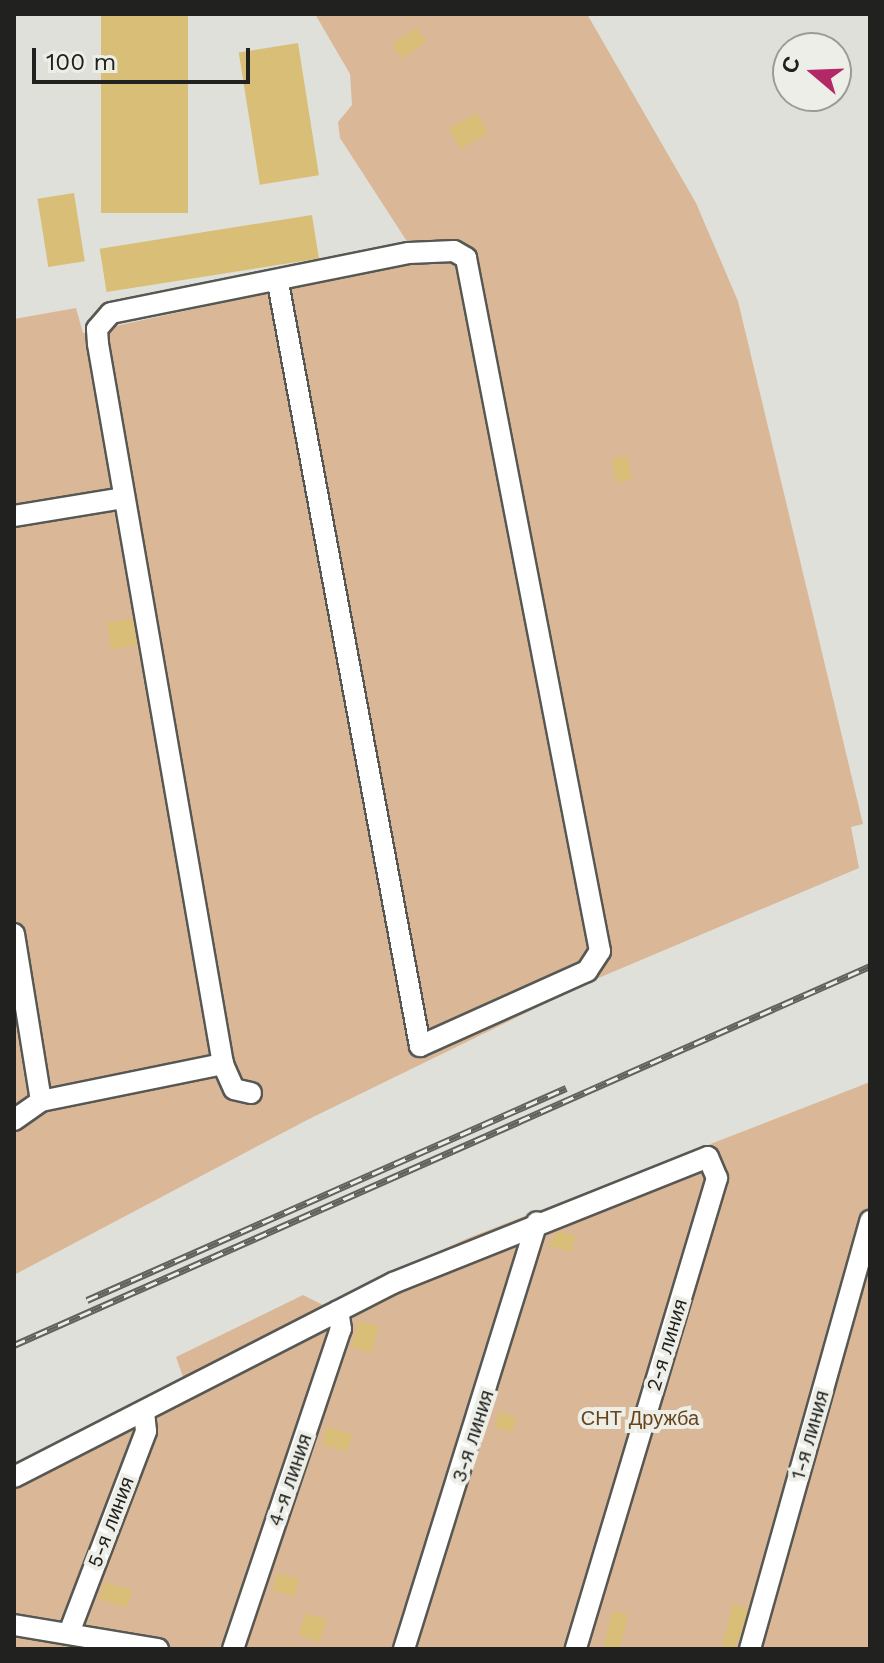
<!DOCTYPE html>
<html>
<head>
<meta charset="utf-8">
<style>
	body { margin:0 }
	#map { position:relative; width:884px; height:1663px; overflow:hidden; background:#e0e0da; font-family:"Work Sans",sans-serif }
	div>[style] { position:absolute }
	.green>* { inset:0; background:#dab897 }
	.building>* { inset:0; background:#d9be77; transform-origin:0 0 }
	.roads { filter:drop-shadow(2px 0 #575853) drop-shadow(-2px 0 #575853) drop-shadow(0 2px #575853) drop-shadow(0 -2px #575853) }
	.minor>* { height:20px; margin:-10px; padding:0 10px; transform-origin:10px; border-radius:10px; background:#fff }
	.rail>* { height:7px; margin-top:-3.5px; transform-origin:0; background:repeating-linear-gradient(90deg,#edeee7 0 12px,#61625e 0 24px); box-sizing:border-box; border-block:2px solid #61625e }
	span { translate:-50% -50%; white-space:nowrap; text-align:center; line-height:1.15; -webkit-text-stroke:8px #edeee7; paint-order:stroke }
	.street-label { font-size:20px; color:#21221f }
	.park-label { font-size:20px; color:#68441a }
	.frame { position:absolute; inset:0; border:16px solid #21221f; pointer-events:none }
	.north { position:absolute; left:772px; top:32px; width:80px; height:80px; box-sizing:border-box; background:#edeee7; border:2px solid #9b9c97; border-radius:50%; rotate:289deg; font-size:22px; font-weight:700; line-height:32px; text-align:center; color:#21221f }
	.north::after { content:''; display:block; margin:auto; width:28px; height:36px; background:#b32966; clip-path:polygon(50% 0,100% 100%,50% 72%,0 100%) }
	.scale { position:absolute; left:32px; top:48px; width:218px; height:36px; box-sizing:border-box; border:4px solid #21221f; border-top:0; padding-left:10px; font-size:24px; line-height:28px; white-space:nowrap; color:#21221f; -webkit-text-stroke:6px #edeee7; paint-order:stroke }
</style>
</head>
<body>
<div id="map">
	<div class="green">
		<div style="clip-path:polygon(315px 14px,587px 14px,696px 203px,738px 301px,863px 824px,851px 827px,859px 868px,589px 982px,309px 1119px,14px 1275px,14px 319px,76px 308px,83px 333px,419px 260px,340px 138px,338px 122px,352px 105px,350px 74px)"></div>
		<div style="clip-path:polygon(870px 1082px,870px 1649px,14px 1649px,14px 1465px,183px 1377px,176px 1357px,303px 1295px,323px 1305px,468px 1238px)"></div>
	</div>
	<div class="building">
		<div style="left:101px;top:14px;width:87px;height:199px"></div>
		<div style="left:417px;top:28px;width:17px;height:30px;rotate:57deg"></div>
		<div style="left:298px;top:43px;width:134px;height:60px;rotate:81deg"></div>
		<div style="left:477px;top:113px;width:23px;height:32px;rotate:61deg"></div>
		<div style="left:74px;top:193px;width:69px;height:37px;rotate:81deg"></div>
		<div style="left:312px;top:215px;width:44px;height:215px;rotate:81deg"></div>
		<div style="left:627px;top:456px;width:24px;height:16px;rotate:78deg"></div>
		<div style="left:133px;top:619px;width:27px;height:26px;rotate:82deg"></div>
		<div style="clip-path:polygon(558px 1231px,576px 1236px,571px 1252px,549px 1246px)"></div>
		<div style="left:359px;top:1321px;width:21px;height:27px;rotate:17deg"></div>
		<div style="left:499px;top:1412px;width:18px;height:16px;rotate:16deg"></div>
		<div style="left:327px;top:1427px;width:26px;height:18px;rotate:16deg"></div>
		<div style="left:277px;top:1573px;width:23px;height:18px;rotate:15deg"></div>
		<div style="left:104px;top:1582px;width:29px;height:18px;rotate:16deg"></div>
		<div style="clip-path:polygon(733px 1604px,748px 1608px,742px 1631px,734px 1649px,721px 1649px)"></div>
		<div style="left:613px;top:1611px;width:16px;height:40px;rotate:15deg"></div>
		<div style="left:306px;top:1613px;width:22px;height:23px;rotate:18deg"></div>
	</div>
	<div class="roads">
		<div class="minor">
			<div style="left:14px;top:516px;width:111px;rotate:-9.3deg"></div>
			<div style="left:14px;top:934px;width:169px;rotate:80.8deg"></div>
			<div style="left:251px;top:1093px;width:17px;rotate:-167deg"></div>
			<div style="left:234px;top:1089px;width:27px;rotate:-114deg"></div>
			<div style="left:223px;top:1064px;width:731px;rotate:-99.85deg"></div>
			<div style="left:98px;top:344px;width:15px;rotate:-94deg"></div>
			<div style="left:97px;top:329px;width:21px;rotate:-49deg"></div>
			<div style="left:111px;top:313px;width:304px;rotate:-11.4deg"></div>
			<div style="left:409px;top:253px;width:45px;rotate:-2.5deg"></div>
			<div style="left:454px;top:251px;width:14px;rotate:30deg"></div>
			<div style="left:466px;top:258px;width:706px;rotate:79.06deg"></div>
			<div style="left:600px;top:951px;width:24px;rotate:123deg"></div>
			<div style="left:587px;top:971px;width:183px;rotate:155.8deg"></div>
			<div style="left:420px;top:1046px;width:776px;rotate:-100.54deg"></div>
			<div style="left:14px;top:1120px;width:33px;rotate:-35deg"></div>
			<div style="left:41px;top:1101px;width:186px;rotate:-11.5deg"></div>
			<div style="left:14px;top:1477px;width:426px;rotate:-27.1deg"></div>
			<div style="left:393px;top:1283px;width:339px;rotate:-21.8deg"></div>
			<div style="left:708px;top:1157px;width:23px;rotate:67deg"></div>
			<div style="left:717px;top:1178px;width:492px;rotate:106.7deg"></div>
			<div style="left:14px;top:1625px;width:146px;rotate:9.5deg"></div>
			<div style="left:69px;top:1633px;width:216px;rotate:-69.1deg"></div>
			<div style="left:146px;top:1431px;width:20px;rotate:-96deg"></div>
			<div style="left:233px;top:1649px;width:338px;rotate:-71.4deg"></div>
			<div style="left:341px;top:1329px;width:18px;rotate:-99deg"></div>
			<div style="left:404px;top:1649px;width:447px;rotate:-72.7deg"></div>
			<div style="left:750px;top:1649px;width:445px;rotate:-74.3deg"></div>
		</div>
	</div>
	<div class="rail">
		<div style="left:87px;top:1300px;width:524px;rotate:-23.87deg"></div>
		<div style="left:14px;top:1345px;width:936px;rotate:-23.88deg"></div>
	</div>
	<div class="street-label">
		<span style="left:667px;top:1345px;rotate:-73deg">2-я линия</span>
		<span style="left:810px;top:1435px;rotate:-74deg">1-я линия</span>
		<span style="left:473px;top:1436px;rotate:-72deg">3-я линия</span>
		<span style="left:290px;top:1480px;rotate:-71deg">4-я линия</span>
		<span style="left:111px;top:1522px;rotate:-69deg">5-я линия</span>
	</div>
	<div class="park-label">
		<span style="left:640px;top:1418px">СНТ Дружба</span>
	</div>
	<div class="frame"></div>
	<div class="north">С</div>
	<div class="scale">100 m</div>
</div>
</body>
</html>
